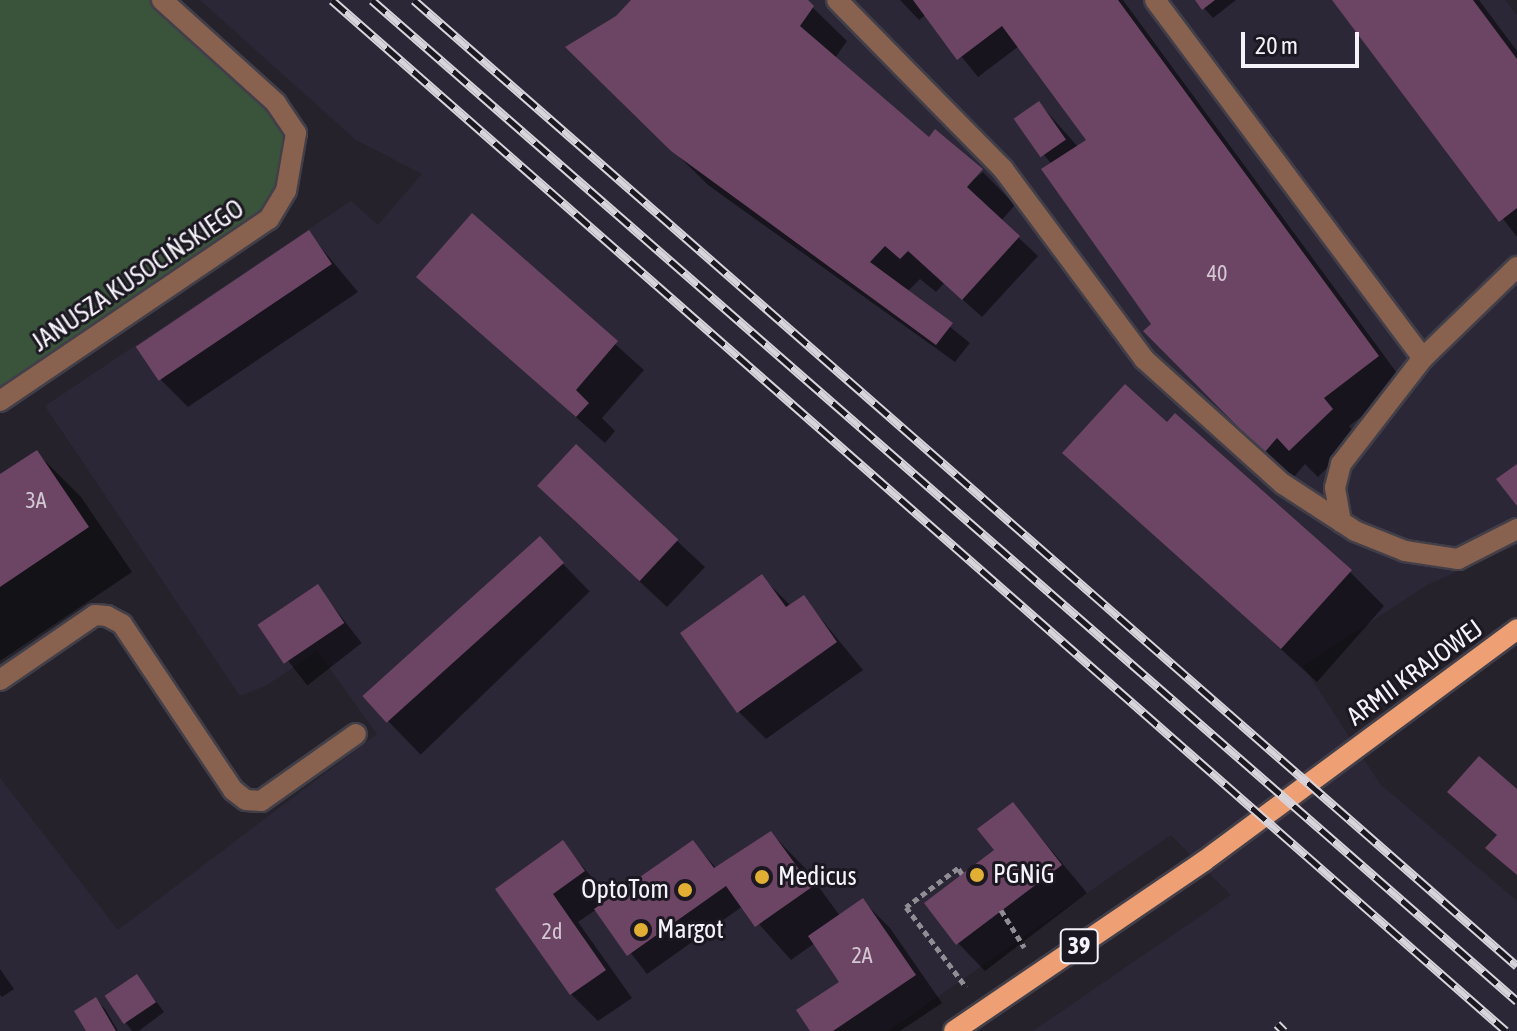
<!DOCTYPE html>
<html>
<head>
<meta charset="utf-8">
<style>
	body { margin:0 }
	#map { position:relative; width:1517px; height:1031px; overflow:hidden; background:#25222c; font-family:"Asap Condensed",sans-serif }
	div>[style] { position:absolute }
	.built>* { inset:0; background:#2c2737 }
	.green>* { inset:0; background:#39543a }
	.shadow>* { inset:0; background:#0007; transform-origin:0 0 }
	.building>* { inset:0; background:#6c4564; transform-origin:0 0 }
	.path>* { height:5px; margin-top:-2.5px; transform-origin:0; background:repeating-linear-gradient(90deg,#908d95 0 6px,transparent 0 10px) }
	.roads { filter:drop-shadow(2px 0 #423f49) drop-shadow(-2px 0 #423f49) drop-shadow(0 2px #423f49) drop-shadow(0 -2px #423f49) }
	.service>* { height:20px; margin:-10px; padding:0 10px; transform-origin:10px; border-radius:10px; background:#88624e }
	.minor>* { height:20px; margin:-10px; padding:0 10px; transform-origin:10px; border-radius:10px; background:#88624e }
	.primary>* { height:20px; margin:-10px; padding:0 10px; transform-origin:10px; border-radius:10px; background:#eea074 }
	.rail>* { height:9px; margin-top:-4.5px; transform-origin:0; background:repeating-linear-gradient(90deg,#1c1822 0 18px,#d7d4db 0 36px); box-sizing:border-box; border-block:2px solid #d7d4db }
	.dots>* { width:22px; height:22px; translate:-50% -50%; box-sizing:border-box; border:4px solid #1c1822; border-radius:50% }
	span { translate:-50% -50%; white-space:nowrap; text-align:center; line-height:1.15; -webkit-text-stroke:6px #1c1822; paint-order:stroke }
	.number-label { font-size:22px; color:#d3c7d4 }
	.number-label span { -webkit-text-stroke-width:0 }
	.shield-label span { padding:2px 6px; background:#1c1822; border:2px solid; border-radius:6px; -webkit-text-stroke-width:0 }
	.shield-label { font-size:24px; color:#f5f2f9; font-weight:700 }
	.street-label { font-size:26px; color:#f5f2f9 }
	.poi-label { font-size:26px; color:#f5f2f9 }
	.left { translate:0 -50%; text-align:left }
	.right { translate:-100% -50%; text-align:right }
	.scale { position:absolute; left:1241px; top:32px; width:118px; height:36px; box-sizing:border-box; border:4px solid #f5f2f9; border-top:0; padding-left:10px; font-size:24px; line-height:28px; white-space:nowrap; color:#f5f2f9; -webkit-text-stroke:6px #1c1822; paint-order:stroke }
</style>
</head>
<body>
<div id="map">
	<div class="built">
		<div style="clip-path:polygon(200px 0,1505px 0,1517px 15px,1517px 545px,1427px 585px,1303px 666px,1380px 784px,1517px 901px,1517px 1031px,1033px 1031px,1231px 895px,1171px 835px,888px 1031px,0 1031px,0 778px,118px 930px,377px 734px,317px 651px,267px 685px,240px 696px,45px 406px,351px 201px,378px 225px,422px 174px,356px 140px)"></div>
	</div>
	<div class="green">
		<div style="clip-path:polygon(0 0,153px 0,296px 133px,268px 219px,0 401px)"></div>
	</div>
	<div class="shadow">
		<div style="clip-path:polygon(633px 0,805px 0,847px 41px,835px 58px,962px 189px,983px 172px,1015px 205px,1001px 221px,1038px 256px,982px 317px,944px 283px,936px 292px,920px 279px,907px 292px,970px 343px,955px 362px,708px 185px,602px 81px,617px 18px)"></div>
		<div style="clip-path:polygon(900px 0,1123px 0,1405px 384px,1349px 426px,1358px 437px,1318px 477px,1305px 464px,1293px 478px,1146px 331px,1154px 324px,1052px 165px,1017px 120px,1039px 103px,1078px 147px,1088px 140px,1019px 46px,978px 77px,927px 14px,919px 20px)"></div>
		<div style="clip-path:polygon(1197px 0,1236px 0,1213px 18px)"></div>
		<div style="clip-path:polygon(1334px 0,1479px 0,1517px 51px,1517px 237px)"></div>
		<div style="clip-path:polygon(472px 216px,644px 370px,602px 418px,615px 431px,605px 443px,419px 277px)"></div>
		<div style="clip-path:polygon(309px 233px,358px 292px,188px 407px,161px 380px)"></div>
		<div style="clip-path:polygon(1167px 424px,1350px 572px,1384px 606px,1317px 682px,1065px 453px)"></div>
		<div style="clip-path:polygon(576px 447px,705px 567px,667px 607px,567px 514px)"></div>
		<div style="clip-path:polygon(37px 453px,81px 497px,132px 572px,0 661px,0 477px)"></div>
		<div style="left:539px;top:539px;width:73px;height:235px;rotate:46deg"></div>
		<div style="clip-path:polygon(762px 577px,791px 606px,804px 598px,863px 670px,766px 739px,739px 712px)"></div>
		<div style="left:318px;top:587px;width:71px;height:69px;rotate:52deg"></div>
		<div style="clip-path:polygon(1013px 804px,1087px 893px,985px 971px,958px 943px)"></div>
		<div style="clip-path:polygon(771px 833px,805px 868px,840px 916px,863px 901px,890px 928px,942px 1003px,900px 1031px,813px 1031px,842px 983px,815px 943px,791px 960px,743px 906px,647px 974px,597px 909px,578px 922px,632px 998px,598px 1021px,571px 994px,497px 889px,563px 843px,611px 900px,693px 842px,717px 869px)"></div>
		<div style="clip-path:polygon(0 969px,14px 989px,2px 997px,0 995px)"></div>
		<div style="left:137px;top:976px;width:45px;height:37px;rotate:53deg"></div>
		<div style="clip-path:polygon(96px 1000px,105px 1009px,118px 1031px,89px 1031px)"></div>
	</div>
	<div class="building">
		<div style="clip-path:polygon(631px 0,808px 0,814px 6px,800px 26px,929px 137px,935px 129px,983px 169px,967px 187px,1020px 236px,962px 300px,908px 251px,900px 259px,885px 246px,870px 262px,953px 323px,936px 345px,671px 151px,565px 47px,616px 16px)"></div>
		<div style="clip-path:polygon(913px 0,1118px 0,1379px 356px,1324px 398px,1333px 409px,1289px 451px,1277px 438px,1264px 453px,1143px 331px,1151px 324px,1041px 169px,1086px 140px,1002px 26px,957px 60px)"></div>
		<div style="clip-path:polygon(1195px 0,1215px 0,1202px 10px)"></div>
		<div style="clip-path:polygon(1332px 0,1473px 0,1517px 59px,1517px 208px,1499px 222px)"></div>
		<div style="left:1039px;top:101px;width:47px;height:31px;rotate:55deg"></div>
		<div style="clip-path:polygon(472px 213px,618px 341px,576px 390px,589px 403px,576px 417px,416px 277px)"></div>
		<div style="left:309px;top:230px;width:41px;height:209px;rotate:56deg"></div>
		<div style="clip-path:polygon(1125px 384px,1167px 422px,1175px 413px,1352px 570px,1281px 649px,1062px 453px)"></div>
		<div style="left:576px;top:444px;width:140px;height:57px;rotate:43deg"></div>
		<div style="clip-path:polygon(37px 450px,89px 527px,0 587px,0 474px)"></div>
		<div style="clip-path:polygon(1517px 464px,1517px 506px,1496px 479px)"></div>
		<div style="left:540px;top:536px;width:36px;height:239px;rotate:48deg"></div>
		<div style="clip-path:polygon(762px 574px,786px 607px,804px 595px,837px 642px,737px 713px,680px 633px)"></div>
		<div style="left:318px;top:584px;width:47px;height:73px;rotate:56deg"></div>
		<div style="clip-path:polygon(1479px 756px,1517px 789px,1517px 875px,1485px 848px,1497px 835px,1447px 792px)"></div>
		<div style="clip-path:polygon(1013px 802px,1062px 865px,956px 945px,924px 903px,994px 850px,977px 829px)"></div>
		<div style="clip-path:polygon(771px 831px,812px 887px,755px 927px,726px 886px,627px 956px,594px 909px,693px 840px,714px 868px)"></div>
		<div style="clip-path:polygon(563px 840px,585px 871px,553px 894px,606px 970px,570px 995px,495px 889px)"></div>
		<div style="clip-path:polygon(863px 898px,916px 975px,833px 1031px,810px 1031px,796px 1010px,839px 982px,808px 936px)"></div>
		<div style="left:137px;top:974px;width:34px;height:39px;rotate:56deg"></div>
		<div style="clip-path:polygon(96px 997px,116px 1031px,86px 1031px,74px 1011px)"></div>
	</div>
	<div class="path">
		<div style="left:962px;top:874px;width:7px;rotate:-124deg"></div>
		<div style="left:958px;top:868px;width:65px;rotate:143.1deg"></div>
		<div style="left:906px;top:907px;width:100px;rotate:53.1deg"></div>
		<div style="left:1001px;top:910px;width:44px;rotate:58.1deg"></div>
	</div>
	<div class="roads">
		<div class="service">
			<div style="left:837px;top:0;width:237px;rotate:45.5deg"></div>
			<div style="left:1003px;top:169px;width:237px;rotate:53.4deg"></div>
			<div style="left:1144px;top:359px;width:187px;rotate:42deg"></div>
			<div style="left:1283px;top:484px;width:86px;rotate:33.1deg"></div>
			<div style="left:1355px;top:531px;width:54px;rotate:21.8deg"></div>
			<div style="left:1405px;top:551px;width:54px;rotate:8.6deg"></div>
			<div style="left:1458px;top:559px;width:66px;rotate:-27deg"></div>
			<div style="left:1155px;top:0;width:447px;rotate:53.2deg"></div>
			<div style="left:1423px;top:358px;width:131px;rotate:-44.1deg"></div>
			<div style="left:1341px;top:522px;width:35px;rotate:-100deg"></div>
			<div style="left:1335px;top:488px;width:25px;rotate:-76deg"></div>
			<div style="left:1341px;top:464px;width:134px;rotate:-52.3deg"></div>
			<div style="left:0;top:680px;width:115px;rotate:-34.4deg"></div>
			<div style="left:95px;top:615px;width:12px;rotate:5deg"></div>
			<div style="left:107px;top:616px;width:17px;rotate:28deg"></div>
			<div style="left:122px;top:624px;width:200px;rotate:56.2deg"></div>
			<div style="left:233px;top:790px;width:16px;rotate:38deg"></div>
			<div style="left:246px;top:800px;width:15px;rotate:4deg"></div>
			<div style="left:261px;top:801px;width:116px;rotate:-35.2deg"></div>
		</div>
		<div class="minor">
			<div style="left:0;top:401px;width:325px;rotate:-34.1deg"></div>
			<div style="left:269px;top:219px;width:33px;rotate:-59deg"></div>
			<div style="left:286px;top:191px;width:59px;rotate:-80.2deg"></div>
			<div style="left:296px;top:133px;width:36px;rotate:-124deg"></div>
			<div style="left:276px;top:103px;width:154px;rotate:-137.9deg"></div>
		</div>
		<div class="primary">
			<div style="left:954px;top:1031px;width:302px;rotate:-34.2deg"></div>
			<div style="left:1204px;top:861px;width:390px;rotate:-36.5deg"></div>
		</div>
	</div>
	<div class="rail">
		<div style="left:332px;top:0;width:1562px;rotate:41.29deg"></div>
		<div style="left:372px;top:0;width:1521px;rotate:41.16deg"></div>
		<div style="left:414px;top:0;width:1466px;rotate:41.21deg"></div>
		<div style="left:1277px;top:1024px;width:10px;rotate:45deg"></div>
	</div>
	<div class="dots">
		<div style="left:977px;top:875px;background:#e1af34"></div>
		<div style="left:762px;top:877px;background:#e1af34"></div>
		<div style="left:685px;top:890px;background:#e1af34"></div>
		<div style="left:641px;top:930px;background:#e1af34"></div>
	</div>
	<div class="number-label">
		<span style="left:1217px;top:274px">40</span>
		<span style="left:36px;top:501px">3A</span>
		<span style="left:552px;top:932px">2d</span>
		<span style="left:862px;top:956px">2A</span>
	</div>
	<div class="shield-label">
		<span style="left:1079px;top:946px">39</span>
	</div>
	<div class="street-label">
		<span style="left:138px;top:276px;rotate:-34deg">JANUSZA KUSOCIŃSKIEGO</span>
		<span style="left:1415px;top:673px;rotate:-36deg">ARMII KRAJOWEJ</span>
	</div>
	<div class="poi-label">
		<span class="left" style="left:993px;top:875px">PGNiG</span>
		<span class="left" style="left:778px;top:877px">Medicus</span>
		<span class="right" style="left:669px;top:890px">OptoTom</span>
		<span class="left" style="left:657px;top:930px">Margot</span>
	</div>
	<div class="scale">20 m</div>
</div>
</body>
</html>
